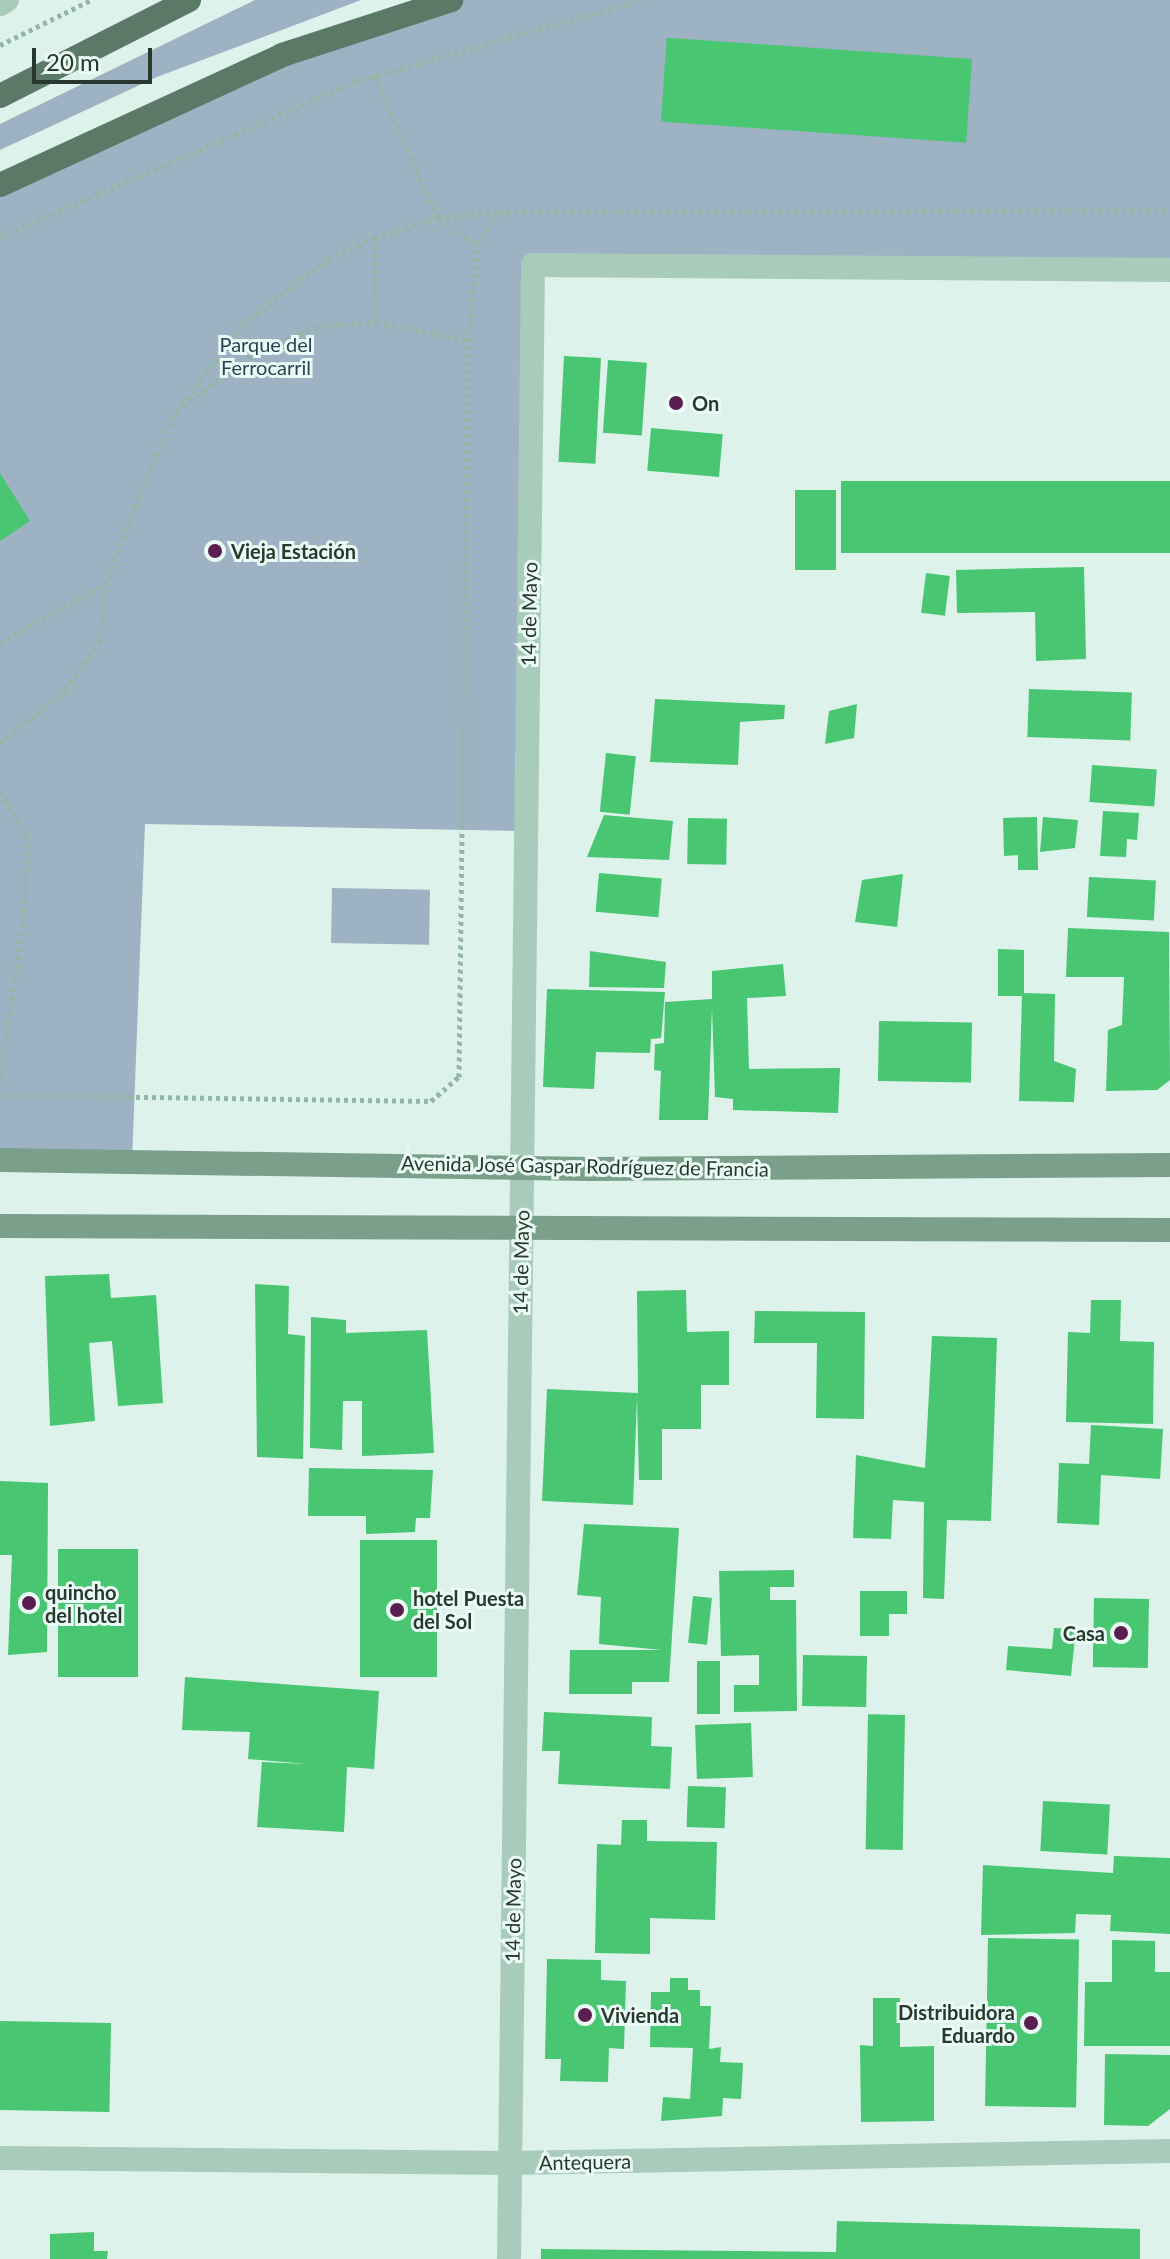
<!DOCTYPE html>
<html>
<head>
<meta charset="utf-8">
<style>
	body { margin:0 }
	#map { position:relative; width:1170px; height:2259px; overflow:hidden; background:#ddf2ea; font-family:Lato,sans-serif }
	div>[style] { position:absolute }
	.green>* { inset:0; background:#9db2c2; transform-origin:0 0 }
	.building>* { inset:0; background:#48c672; transform-origin:0 0 }
	.path>* { height:5px; margin-top:-2.5px; transform-origin:0; background:repeating-linear-gradient(90deg,#93b7a6 0 4px,transparent 0 8px) }
	.street>* { height:24px; margin:-12px; padding:0 12px; transform-origin:12px; border-radius:12px; background:#a9cbbb }
	.secondary>* { height:24px; margin:-12px; padding:0 12px; transform-origin:12px; border-radius:12px; background:#7a9f8b }
	.primary>* { height:24px; margin:-12px; padding:0 12px; transform-origin:12px; border-radius:12px; background:#5a7a67 }
	.dots>* { width:22px; height:22px; translate:-50% -50%; box-sizing:border-box; border:4px solid #eafaf4; border-radius:50% }
	span { translate:-50% -50%; white-space:nowrap; text-align:center; line-height:1.15; -webkit-text-stroke:6px #eafaf4; paint-order:stroke }
	.park-label { font-size:20px; color:#2c4356 }
	.poi-label { font-size:20px; color:#29382f; font-weight:700 }
	.left { translate:0 -50%; text-align:left }
	.right { translate:-100% -50%; text-align:right }
	.street-label { font-size:20px; color:#29382f }
	.scale { position:absolute; left:32px; top:48px; width:120px; height:36px; box-sizing:border-box; border:4px solid #29382f; border-top:0; padding-left:10px; font-size:24px; line-height:28px; white-space:nowrap; color:#29382f; -webkit-text-stroke:6px #eafaf4; paint-order:stroke }
</style>
</head>
<body>
<div id="map">
	<div class="green">
		<div style="clip-path:polygon(255px 0,361px 0,157px 77px,0 150px,0 124px)"></div>
		<div style="clip-path:polygon(451px 0,1170px 0,1170px 270px,533px 265px,526px 831px,145px 824px,132px 1161px,0 1161px,0 185px,282px 55px)"></div>
		<div style="left:332px;top:888px;width:98px;height:55px;rotate:1deg"></div>
	</div>
	<div class="building">
		<div style="left:972px;top:59px;width:84px;height:306px;rotate:94deg"></div>
		<div style="left:564px;top:356px;width:37px;height:106px;rotate:3deg"></div>
		<div style="left:608px;top:360px;width:39px;height:73px;rotate:4deg"></div>
		<div style="left:651px;top:428px;width:72px;height:43px;rotate:5deg"></div>
		<div style="clip-path:polygon(0 473px,30px 521px,0 541px)"></div>
		<div style="left:841px;top:481px;width:329px;height:72px"></div>
		<div style="left:795px;top:490px;width:41px;height:80px"></div>
		<div style="clip-path:polygon(1084px 567px,1086px 659px,1036px 661px,1035px 612px,957px 613px,956px 570px)"></div>
		<div style="left:926px;top:573px;width:24px;height:40px;rotate:7deg"></div>
		<div style="left:1029px;top:689px;width:103px;height:48px;rotate:2deg"></div>
		<div style="clip-path:polygon(655px 699px,785px 705px,784px 719px,740px 722px,738px 765px,650px 762px)"></div>
		<div style="clip-path:polygon(857px 704px,854px 738px,825px 744px,829px 711px)"></div>
		<div style="left:606px;top:753px;width:30px;height:59px;rotate:6deg"></div>
		<div style="left:1092px;top:765px;width:65px;height:37px;rotate:4deg"></div>
		<div style="clip-path:polygon(1103px 811px,1139px 813px,1137px 840px,1127px 839px,1126px 857px,1100px 856px)"></div>
		<div style="clip-path:polygon(604px 815px,673px 821px,669px 860px,587px 857px)"></div>
		<div style="clip-path:polygon(1037px 817px,1038px 870px,1018px 870px,1018px 855px,1004px 856px,1003px 818px)"></div>
		<div style="clip-path:polygon(1043px 817px,1078px 820px,1075px 848px,1040px 852px)"></div>
		<div style="left:688px;top:818px;width:39px;height:46px;rotate:1deg"></div>
		<div style="left:599px;top:873px;width:63px;height:39px;rotate:5deg"></div>
		<div style="clip-path:polygon(903px 874px,897px 927px,855px 922px,862px 880px)"></div>
		<div style="left:1089px;top:877px;width:67px;height:40px;rotate:3deg"></div>
		<div style="clip-path:polygon(1068px 928px,1169px 932px,1170px 1080px,1157px 1090px,1106px 1091px,1108px 1030px,1122px 1025px,1124px 977px,1066px 977px)"></div>
		<div style="clip-path:polygon(998px 949px,1024px 950px,1024px 993px,1055px 994px,1054px 1061px,1076px 1069px,1074px 1102px,1019px 1101px,1022px 996px,998px 996px)"></div>
		<div style="clip-path:polygon(590px 951px,666px 962px,664px 988px,589px 987px)"></div>
		<div style="clip-path:polygon(783px 964px,786px 996px,747px 998px,749px 1069px,840px 1068px,838px 1113px,733px 1110px,733px 1099px,715px 1097px,712px 1008px,708px 1120px,659px 1120px,661px 1071px,654px 1070px,655px 1044px,664px 1043px,665px 1002px,712px 999px,712px 971px)"></div>
		<div style="clip-path:polygon(547px 989px,665px 992px,661px 1038px,651px 1039px,650px 1053px,596px 1052px,594px 1089px,543px 1087px)"></div>
		<div style="left:879px;top:1021px;width:93px;height:60px;rotate:1deg"></div>
		<div style="clip-path:polygon(109px 1274px,111px 1298px,156px 1295px,163px 1403px,118px 1406px,112px 1341px,89px 1343px,95px 1421px,50px 1426px,45px 1276px)"></div>
		<div style="clip-path:polygon(255px 1284px,289px 1286px,288px 1334px,305px 1336px,303px 1459px,257px 1457px)"></div>
		<div style="clip-path:polygon(686px 1290px,687px 1332px,729px 1331px,729px 1385px,701px 1385px,701px 1429px,662px 1429px,662px 1480px,639px 1480px,637px 1398px,633px 1505px,542px 1501px,547px 1389px,638px 1393px,637px 1291px)"></div>
		<div style="clip-path:polygon(1091px 1300px,1121px 1300px,1120px 1341px,1154px 1342px,1153px 1424px,1066px 1422px,1068px 1332px,1090px 1333px)"></div>
		<div style="clip-path:polygon(755px 1311px,865px 1312px,864px 1419px,816px 1418px,817px 1343px,754px 1343px)"></div>
		<div style="clip-path:polygon(311px 1317px,346px 1320px,346px 1333px,427px 1330px,434px 1453px,362px 1456px,362px 1401px,343px 1401px,342px 1450px,310px 1448px)"></div>
		<div style="clip-path:polygon(932px 1336px,997px 1338px,991px 1521px,947px 1520px,944px 1599px,923px 1598px,924px 1502px,893px 1500px,891px 1539px,853px 1538px,856px 1455px,925px 1468px)"></div>
		<div style="clip-path:polygon(1091px 1425px,1163px 1429px,1160px 1479px,1101px 1475px,1099px 1525px,1057px 1523px,1059px 1463px,1089px 1464px)"></div>
		<div style="clip-path:polygon(309px 1468px,433px 1470px,430px 1518px,416px 1518px,415px 1532px,366px 1534px,366px 1516px,308px 1516px)"></div>
		<div style="clip-path:polygon(0 1481px,48px 1483px,47px 1652px,8px 1655px,12px 1555px,0 1555px)"></div>
		<div style="clip-path:polygon(584px 1524px,679px 1528px,669px 1682px,632px 1682px,632px 1694px,569px 1694px,570px 1650px,662px 1650px,599px 1644px,601px 1597px,577px 1595px)"></div>
		<div style="left:437px;top:1540px;width:137px;height:77px;rotate:90deg"></div>
		<div style="left:58px;top:1549px;width:80px;height:128px"></div>
		<div style="clip-path:polygon(794px 1570px,794px 1587px,770px 1587px,770px 1600px,796px 1600px,797px 1711px,734px 1712px,734px 1685px,759px 1685px,759px 1655px,721px 1656px,719px 1571px)"></div>
		<div style="clip-path:polygon(860px 1591px,907px 1591px,907px 1614px,889px 1614px,889px 1636px,860px 1636px)"></div>
		<div style="left:693px;top:1596px;width:19px;height:47px;rotate:6deg"></div>
		<div style="left:1094px;top:1598px;width:55px;height:69px;rotate:1deg"></div>
		<div style="clip-path:polygon(1054px 1628px,1076px 1629px,1071px 1676px,1006px 1670px,1008px 1646px,1052px 1649px)"></div>
		<div style="left:803px;top:1655px;width:64px;height:51px;rotate:1deg"></div>
		<div style="left:697px;top:1661px;width:23px;height:53px"></div>
		<div style="clip-path:polygon(185px 1677px,379px 1691px,374px 1769px,347px 1767px,344px 1832px,257px 1827px,262px 1762px,308px 1764px,248px 1759px,250px 1732px,182px 1730px)"></div>
		<div style="clip-path:polygon(544px 1712px,652px 1717px,651px 1746px,672px 1747px,670px 1789px,558px 1784px,560px 1751px,542px 1751px)"></div>
		<div style="left:905px;top:1715px;width:135px;height:37px;rotate:91deg"></div>
		<div style="left:751px;top:1723px;width:54px;height:56px;rotate:88deg"></div>
		<div style="left:688px;top:1786px;width:38px;height:41px;rotate:2deg"></div>
		<div style="left:1043px;top:1801px;width:67px;height:50px;rotate:3deg"></div>
		<div style="clip-path:polygon(622px 1820px,647px 1820px,647px 1841px,717px 1842px,715px 1920px,650px 1918px,650px 1954px,595px 1953px,597px 1844px,621px 1845px)"></div>
		<div style="clip-path:polygon(1114px 1856px,1170px 1858px,1170px 1934px,1110px 1931px,1111px 1915px,1076px 1914px,1075px 1933px,981px 1935px,983px 1865px,1113px 1873px)"></div>
		<div style="left:988px;top:1938px;width:91px;height:168px;rotate:1deg"></div>
		<div style="clip-path:polygon(1112px 1940px,1155px 1941px,1155px 1972px,1170px 1972px,1170px 2046px,1084px 2046px,1085px 1982px,1112px 1982px)"></div>
		<div style="clip-path:polygon(547px 1959px,601px 1960px,601px 1980px,626px 1981px,624px 2049px,609px 2048px,608px 2082px,560px 2081px,561px 2059px,545px 2059px)"></div>
		<div style="clip-path:polygon(670px 1978px,688px 1978px,688px 1990px,700px 1990px,700px 2006px,711px 2006px,709px 2049px,721px 2047px,720px 2062px,743px 2063px,741px 2099px,723px 2098px,722px 2116px,661px 2121px,663px 2097px,690px 2099px,693px 2048px,650px 2047px,651px 1992px,670px 1992px)"></div>
		<div style="clip-path:polygon(873px 1998px,900px 1998px,900px 2047px,934px 2046px,934px 2121px,861px 2122px,860px 2045px,873px 2046px)"></div>
		<div style="left:0;top:2021px;width:111px;height:89px;rotate:1deg"></div>
		<div style="clip-path:polygon(1105px 2054px,1170px 2055px,1170px 2109px,1148px 2126px,1104px 2125px)"></div>
		<div style="clip-path:polygon(837px 2221px,1140px 2229px,1140px 2259px,541px 2259px,541px 2249px,836px 2252px)"></div>
		<div style="clip-path:polygon(94px 2232px,94px 2251px,108px 2251px,107px 2259px,50px 2259px,50px 2234px)"></div>
	</div>
	<div class="path">
		<div style="left:0;top:45px;width:102px;rotate:-26.3deg"></div>
		<div style="left:374px;top:75px;width:157px;rotate:65.9deg"></div>
		<div style="left:438px;top:218px;width:48px;rotate:34deg"></div>
		<div style="left:0;top:237px;width:386px;rotate:-23.6deg"></div>
		<div style="left:354px;top:82px;width:298px;rotate:-15.9deg"></div>
		<div style="left:374px;top:238px;width:84px;rotate:88.6deg"></div>
		<div style="left:184px;top:406px;width:89px;rotate:-36.7deg"></div>
		<div style="left:255px;top:353px;width:69px;rotate:-22.9deg"></div>
		<div style="left:319px;top:326px;width:57px;rotate:-4deg"></div>
		<div style="left:376px;top:322px;width:94px;rotate:11.7deg"></div>
		<div style="left:0;top:643px;width:121px;rotate:-29.1deg"></div>
		<div style="left:0;top:743px;width:85px;rotate:-38.8deg"></div>
		<div style="left:66px;top:690px;width:59px;rotate:-54.7deg"></div>
		<div style="left:100px;top:642px;width:58px;rotate:-84.1deg"></div>
		<div style="left:106px;top:584px;width:82px;rotate:-70deg"></div>
		<div style="left:134px;top:507px;width:104px;rotate:-66.1deg"></div>
		<div style="left:176px;top:412px;width:111px;rotate:-52.7deg"></div>
		<div style="left:243px;top:324px;width:107px;rotate:-37.4deg"></div>
		<div style="left:328px;top:259px;width:51px;rotate:-24.5deg"></div>
		<div style="left:374px;top:238px;width:67px;rotate:-17.4deg"></div>
		<div style="left:438px;top:218px;width:60px;rotate:-5.7deg"></div>
		<div style="left:0;top:792px;width:52px;rotate:58.5deg"></div>
		<div style="left:27px;top:836px;width:72px;rotate:91.6deg"></div>
		<div style="left:25px;top:908px;width:178px;rotate:98.1deg"></div>
		<div style="left:0;top:1095px;width:431px;rotate:0.8deg"></div>
		<div style="left:431px;top:1101px;width:37px;rotate:-41deg"></div>
		<div style="left:459px;top:1077px;width:736px;rotate:-89.3deg"></div>
		<div style="left:468px;top:341px;width:97px;rotate:-84.1deg"></div>
		<div style="left:478px;top:245px;width:39px;rotate:-58deg"></div>
		<div style="left:499px;top:212px;width:671px;rotate:-0.17deg"></div>
	</div>
	<div class="street">
		<div style="left:0;top:4px;width:8px;rotate:-30deg"></div>
		<div style="left:0;top:2158px;width:510px;rotate:0.56deg"></div>
		<div style="left:510px;top:2163px;width:660px;rotate:-1.04deg"></div>
		<div style="left:509px;top:2259px;width:1994px;rotate:-89.31deg"></div>
		<div style="left:533px;top:265px;width:637px;rotate:0.45deg"></div>
	</div>
	<div class="secondary">
		<div style="left:0;top:1160px;width:591px;rotate:0.87deg"></div>
		<div style="left:591px;top:1169px;width:579px;rotate:-0.4deg"></div>
		<div style="left:0;top:1226px;width:1170px;rotate:0.2deg"></div>
	</div>
	<div class="primary">
		<div style="left:0;top:96px;width:212px;rotate:-26.9deg"></div>
		<div style="left:0;top:185px;width:311px;rotate:-24.7deg"></div>
		<div style="left:282px;top:55px;width:178px;rotate:-18deg"></div>
	</div>
	<div class="dots">
		<div style="left:676px;top:403px;background:#5a1e50"></div>
		<div style="left:215px;top:551px;background:#5a1e50"></div>
		<div style="left:29px;top:1603px;background:#5a1e50"></div>
		<div style="left:397px;top:1610px;background:#5a1e50"></div>
		<div style="left:1121px;top:1633px;background:#5a1e50"></div>
		<div style="left:585px;top:2015px;background:#5a1e50"></div>
		<div style="left:1031px;top:2023px;background:#5a1e50"></div>
	</div>
	<div class="park-label">
		<span style="left:266px;top:356px">Parque del<br>Ferrocarril</span>
	</div>
	<div class="poi-label">
		<span class="left" style="left:692px;top:403px">On</span>
		<span class="left" style="left:231px;top:551px">Vieja Estación</span>
		<span class="left" style="left:45px;top:1604px">quincho<br>del hotel</span>
		<span class="left" style="left:413px;top:1610px">hotel Puesta<br>del Sol</span>
		<span class="right" style="left:1105px;top:1633px">Casa</span>
		<span class="right" style="left:1015px;top:2024px">Distribuidora<br>Eduardo</span>
		<span class="left" style="left:601px;top:2015px">Vivienda</span>
	</div>
	<div class="street-label">
		<span style="left:529px;top:614px;rotate:-89deg">14 de Mayo</span>
		<span style="left:585px;top:1166px;rotate:1deg">Avenida José Gaspar Rodríguez de Francia</span>
		<span style="left:521px;top:1262px;rotate:-89deg">14 de Mayo</span>
		<span style="left:513px;top:1910px;rotate:-89deg">14 de Mayo</span>
		<span style="left:585px;top:2162px;rotate:-1deg">Antequera</span>
	</div>
	<div class="scale">20 m</div>
</div>
</body>
</html>
